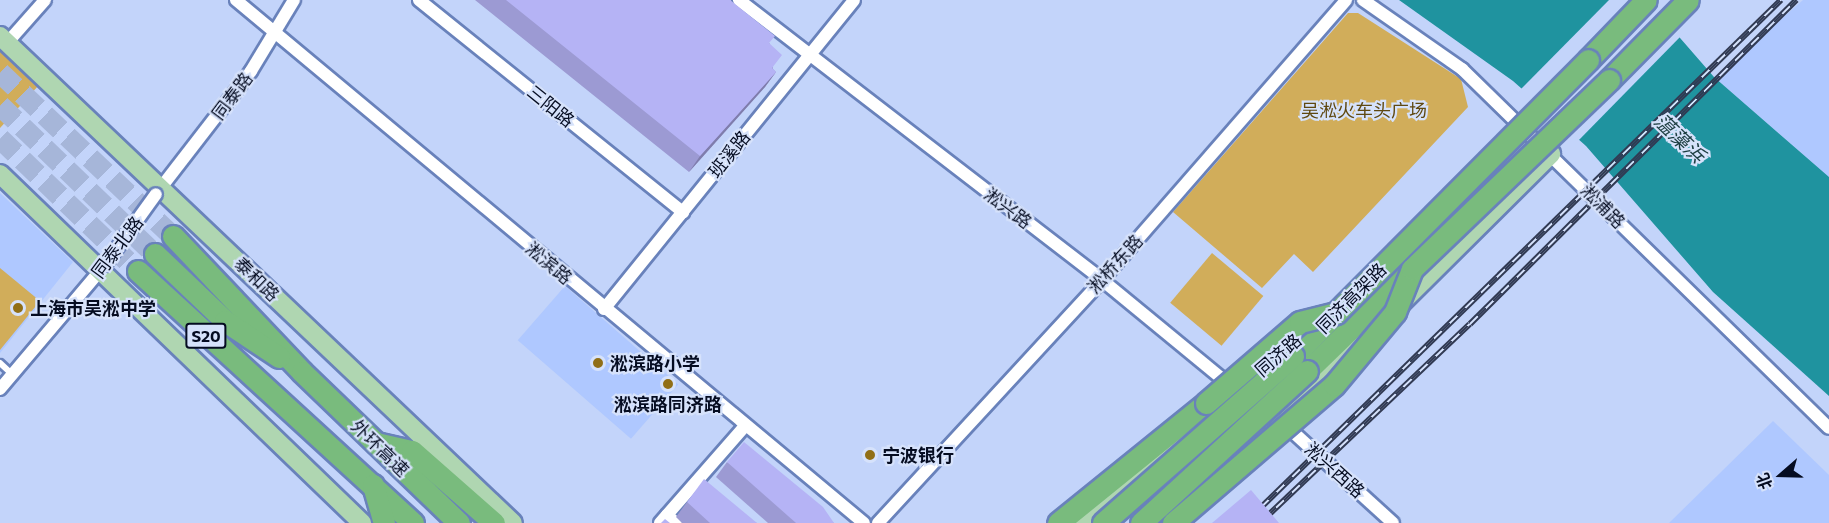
<!DOCTYPE html>
<html>
<head>
<meta charset="utf-8">
<style>
	body { margin:0 }
	#map { position:relative; width:1829px; height:523px; overflow:hidden; background:#c3d4fa; font-family:Commissioner,"Noto Sans SC",sans-serif }
	div>[style] { position:absolute }
	.built>* { inset:0; background:#afc8ff; transform-origin:0 0 }
	.green>* { inset:0; background:#d1ad5a; transform-origin:0 0 }
	.water>* { inset:0; background:#1f939f }
	.pier>* { inset:0; background:#c3d4fa }
	.highway-tunnel>* { height:21px; margin-top:-10.5px; transform-origin:0; background:repeating-linear-gradient(90deg,#a6b6d9 0 21px,transparent 0 31px) }
	.roads { filter:drop-shadow(2px 0 #6982bb) drop-shadow(-2px 0 #6982bb) drop-shadow(0 2px #6982bb) drop-shadow(0 -2px #6982bb) }
	.lane>* { height:6px; margin:-3px; padding:0 3px; transform-origin:3px; border-radius:3px; background:#fff }
	.street>* { height:12px; margin:-6px; padding:0 6px; transform-origin:6px; border-radius:6px; background:#fff }
	.primary>* { height:18px; margin:-9px; padding:0 9px; transform-origin:9px; border-radius:9px; background:#afd6b1 }
	.highway>* { height:21px; margin:-10.5px; padding:0 10.5px; transform-origin:10.5px; border-radius:10.5px; background:#79bb7d }
	.rail>* { height:6px; margin-top:-3px; transform-origin:0; background:repeating-linear-gradient(90deg,#d6e2fb 0 11px,#313a53 0 22px); box-sizing:border-box; border-block:2px solid #313a53 }
	.bridges { filter:drop-shadow(2px 0 #6982bb) drop-shadow(-2px 0 #6982bb) drop-shadow(0 2px #6982bb) drop-shadow(0 -2px #6982bb) }
	.street-bridge>* { height:12px; margin:-6px; padding:0 6px; transform-origin:6px; border-radius:6px; background:#fff }
	.highway-bridge>* { height:21px; margin:-10.5px; padding:0 10.5px; transform-origin:10.5px; border-radius:10.5px; background:#79bb7d }
	.wall>* { inset:0; background:#9c9ad3 }
	.shaded-wall>* { inset:0; background:#7f7dac }
	.building>* { inset:0; background:#b5b3f5 }
	.dots>* { width:16px; height:16px; translate:-50% -50%; box-sizing:border-box; border:3px solid #d6e2fb; border-radius:50% }
	span { translate:-50% -50%; white-space:nowrap; text-align:center; line-height:1.15; -webkit-text-stroke:4.5px #d6e2fb; paint-order:stroke }
	.shield-label span { padding:2px 4px; background:#d6e2fb; border:2px solid; border-radius:4px; -webkit-text-stroke-width:0 }
	.shield-label { font-size:16px; color:#050c21; font-weight:700 }
	.street-label { font-size:18px; color:#050c21 }
	.park-label { font-size:18px; color:#5f4810 }
	.poi-label { font-size:18px; color:#050c21; font-weight:700 }
	.left { translate:0 -50%; text-align:left }
	.water-label { font-size:20px; color:#1d3d41; font-style:italic }
	.north { position:absolute; left:1751px; top:445px; width:60px; height:60px; -webkit-text-stroke:4px #d6e2fb; paint-order:stroke; rotate:250deg; font-size:16px; font-weight:700; line-height:24px; text-align:center; color:#050c21 }
	.north::after { content:''; display:block; margin:auto; width:21px; height:27px; background:#050c21; clip-path:polygon(50% 0,100% 100%,50% 72%,0 100%) }
</style>
</head>
<body>
<div id="map">
	<div class="built">
		<div style="clip-path:polygon(1803px 0,1829px 0,1829px 177px,1714px 77px)"></div>
		<div style="clip-path:polygon(0 193px,73px 262px,0 353px)"></div>
		<div style="left:565px;top:286px;width:150px;height:72px;rotate:41deg"></div>
		<div style="clip-path:polygon(1773px 421px,1829px 475px,1829px 523px,1669px 523px)"></div>
	</div>
	<div class="green">
		<div style="clip-path:polygon(1348px 13px,1358px 13px,1461px 79px,1468px 107px,1313px 272px,1294px 254px,1262px 288px,1173px 212px)"></div>
		<div style="clip-path:polygon(0 47px,39px 85px,0 128px)"></div>
		<div style="left:1212px;top:253px;width:67px;height:65px;rotate:40deg"></div>
		<div style="clip-path:polygon(0 268px,40px 301px,0 350px)"></div>
	</div>
	<div class="water">
		<div style="clip-path:polygon(1399px 0,1647px 0,1714px 77px,1829px 177px,1829px 396px,1713px 292px,1586px 146px,1513px 81px)"></div>
	</div>
	<div class="pier">
		<div style="clip-path:polygon(1609px 0,1651px 0,1682px 35px,1577px 142px,1519px 91px)"></div>
	</div>
	<div class="highway-tunnel">
		<div style="left:0;top:72px;width:238px;rotate:43.5deg"></div>
		<div style="left:0;top:105px;width:215px;rotate:43.9deg"></div>
		<div style="left:0;top:138px;width:192px;rotate:43.9deg"></div>
	</div>
	<div class="roads">
		<div class="lane">
			<div style="left:0;top:363px;width:16px;rotate:43deg"></div>
		</div>
		<div class="street">
			<div style="left:236px;top:0;width:817px;rotate:39.79deg"></div>
			<div style="left:419px;top:0;width:339px;rotate:38.8deg"></div>
			<div style="left:739px;top:0;width:458px;rotate:37.6deg"></div>
			<div style="left:1102px;top:280px;width:167px;rotate:39.4deg"></div>
			<div style="left:1363px;top:0;width:121px;rotate:34.9deg"></div>
			<div style="left:1462px;top:69px;width:513px;rotate:44.37deg"></div>
			<div style="left:7px;top:43px;width:57px;rotate:-48.5deg"></div>
			<div style="left:156px;top:194px;width:155px;rotate:-52.3deg"></div>
			<div style="left:251px;top:71px;width:83px;rotate:-58.8deg"></div>
			<div style="left:604px;top:309px;width:397px;rotate:-51deg"></div>
			<div style="left:0;top:389px;width:161px;rotate:-49.8deg"></div>
			<div style="left:1282px;top:422px;width:150px;rotate:42.3deg"></div>
			<div style="left:667px;top:515px;width:12px;rotate:42deg"></div>
			<div style="left:660px;top:523px;width:129px;rotate:-48.8deg"></div>
			<div style="left:878px;top:523px;width:330px;rotate:-47.3deg"></div>
			<div style="left:1102px;top:280px;width:371px;rotate:-48.9deg"></div>
		</div>
		<div class="primary">
			<div style="left:0;top:36px;width:707px;rotate:43.51deg"></div>
			<div style="left:0;top:174px;width:503px;rotate:43.95deg"></div>
			<div style="left:1398px;top:306px;width:216px;rotate:-44.8deg"></div>
			<div style="left:1079px;top:523px;width:246px;rotate:-40.2deg"></div>
			<div style="left:1155px;top:523px;width:271px;rotate:-41.3deg"></div>
		</div>
		<div class="highway">
			<div style="left:1588px;top:60px;width:83px;rotate:-46deg"></div>
			<div style="left:1609px;top:80px;width:112px;rotate:-45.4deg"></div>
			<div style="left:173px;top:236px;width:187px;rotate:46.5deg"></div>
			<div style="left:302px;top:372px;width:218px;rotate:43.9deg"></div>
			<div style="left:155px;top:254px;width:97px;rotate:43.7deg"></div>
			<div style="left:225px;top:321px;width:65px;rotate:33.7deg"></div>
			<div style="left:138px;top:271px;width:373px;rotate:42.5deg"></div>
			<div style="left:1293px;top:356px;width:61px;rotate:-45deg"></div>
			<div style="left:1307px;top:371px;width:146px;rotate:-44.2deg"></div>
			<div style="left:376px;top:443px;width:37px;rotate:13deg"></div>
			<div style="left:412px;top:451px;width:109px;rotate:41.3deg"></div>
			<div style="left:373px;top:485px;width:40px;rotate:74deg"></div>
			<div style="left:1058px;top:523px;width:191px;rotate:-39deg"></div>
		</div>
	</div>
	<div class="rail">
		<div style="left:1245px;top:523px;width:749px;rotate:-44.3deg"></div>
		<div style="left:1260px;top:523px;width:289px;rotate:-43.5deg"></div>
		<div style="left:1470px;top:324px;width:460px;rotate:-44.8deg"></div>
	</div>
	<div class="bridges">
		<div class="street-bridge">
			<div style="left:105px;top:265px;width:87px;rotate:-54.3deg"></div>
		</div>
		<div class="highway-bridge">
			<div style="left:1206px;top:403px;width:124px;rotate:-40.8deg"></div>
			<div style="left:1300px;top:322px;width:37px;rotate:-14deg"></div>
			<div style="left:1336px;top:313px;width:357px;rotate:-45.1deg"></div>
			<div style="left:1103px;top:523px;width:253px;rotate:-41.3deg"></div>
			<div style="left:1141px;top:523px;width:225px;rotate:-42.5deg"></div>
			<div style="left:1173px;top:523px;width:212px;rotate:-40.6deg"></div>
			<div style="left:1334px;top:385px;width:95px;rotate:-50.1deg"></div>
			<div style="left:1395px;top:312px;width:46px;rotate:-68.4deg"></div>
			<div style="left:1412px;top:269px;width:273px;rotate:-43.8deg"></div>
		</div>
	</div>
	<div class="wall">
		<div style="clip-path:polygon(475px 0,730px 0,770px 44px,773px 69px,776px 72px,765px 87px,689px 172px)"></div>
		<div style="clip-path:polygon(727px 462px,834px 523px,768px 523px,716px 477px)"></div>
		<div style="clip-path:polygon(687px 502px,757px 523px,682px 523px,676px 517px)"></div>
	</div>
	<div class="shaded-wall">
		<div style="clip-path:polygon(776px 72px,765px 87px,689px 172px,700px 156px)"></div>
	</div>
	<div class="building">
		<div style="clip-path:polygon(506px 0,730px 0,775px 36px,769px 43px,782px 55px,772px 68px,776px 72px,700px 156px)"></div>
		<div style="clip-path:polygon(744px 442px,823px 507px,834px 523px,796px 523px,727px 462px)"></div>
		<div style="clip-path:polygon(704px 479px,757px 523px,710px 523px,687px 502px)"></div>
		<div style="clip-path:polygon(1251px 490px,1279px 523px,1212px 523px)"></div>
		<div style="clip-path:polygon(665px 519px,670px 523px,661px 523px)"></div>
	</div>
	<div class="dots">
		<div style="left:18px;top:308px;background:#916f16"></div>
		<div style="left:598px;top:363px;background:#916f16"></div>
		<div style="left:668px;top:384px;background:#916f16"></div>
		<div style="left:870px;top:455px;background:#916f16"></div>
	</div>
	<div class="shield-label">
		<span style="left:206px;top:336px">S20</span>
	</div>
	<div class="street-label">
		<span style="left:232px;top:96px;rotate:-53deg">同泰路</span>
		<span style="left:551px;top:106px;rotate:39deg">三阳路</span>
		<span style="left:729px;top:154px;rotate:-51deg">班溪路</span>
		<span style="left:1603px;top:206px;rotate:45deg">淞浦路</span>
		<span style="left:1008px;top:208px;rotate:37deg">淞兴路</span>
		<span style="left:117px;top:247px;rotate:-53deg">同泰北路</span>
		<span style="left:549px;top:263px;rotate:40deg">淞滨路</span>
		<span style="left:1115px;top:264px;rotate:-48deg">淞桥东路</span>
		<span style="left:257px;top:279px;rotate:44deg">泰和路</span>
		<span style="left:1351px;top:298px;rotate:-45deg">同济高架路</span>
		<span style="left:1278px;top:355px;rotate:-41deg">同济路</span>
		<span style="left:380px;top:448px;rotate:44deg">外环高速</span>
		<span style="left:1335px;top:470px;rotate:42deg">淞兴西路</span>
	</div>
	<div class="park-label">
		<span style="left:1364px;top:110px">吴淞火车头广场</span>
	</div>
	<div class="poi-label">
		<span class="left" style="left:30px;top:308px">上海市吴淞中学</span>
		<span class="left" style="left:610px;top:363px">淞滨路小学</span>
		<span style="left:668px;top:404px">淞滨路同济路</span>
		<span class="left" style="left:882px;top:455px">宁波银行</span>
	</div>
	<div class="water-label">
		<span style="left:1680px;top:138px;rotate:44deg">蕰藻浜</span>
	</div>
	<div class="north">北</div>
</div>
</body>
</html>
